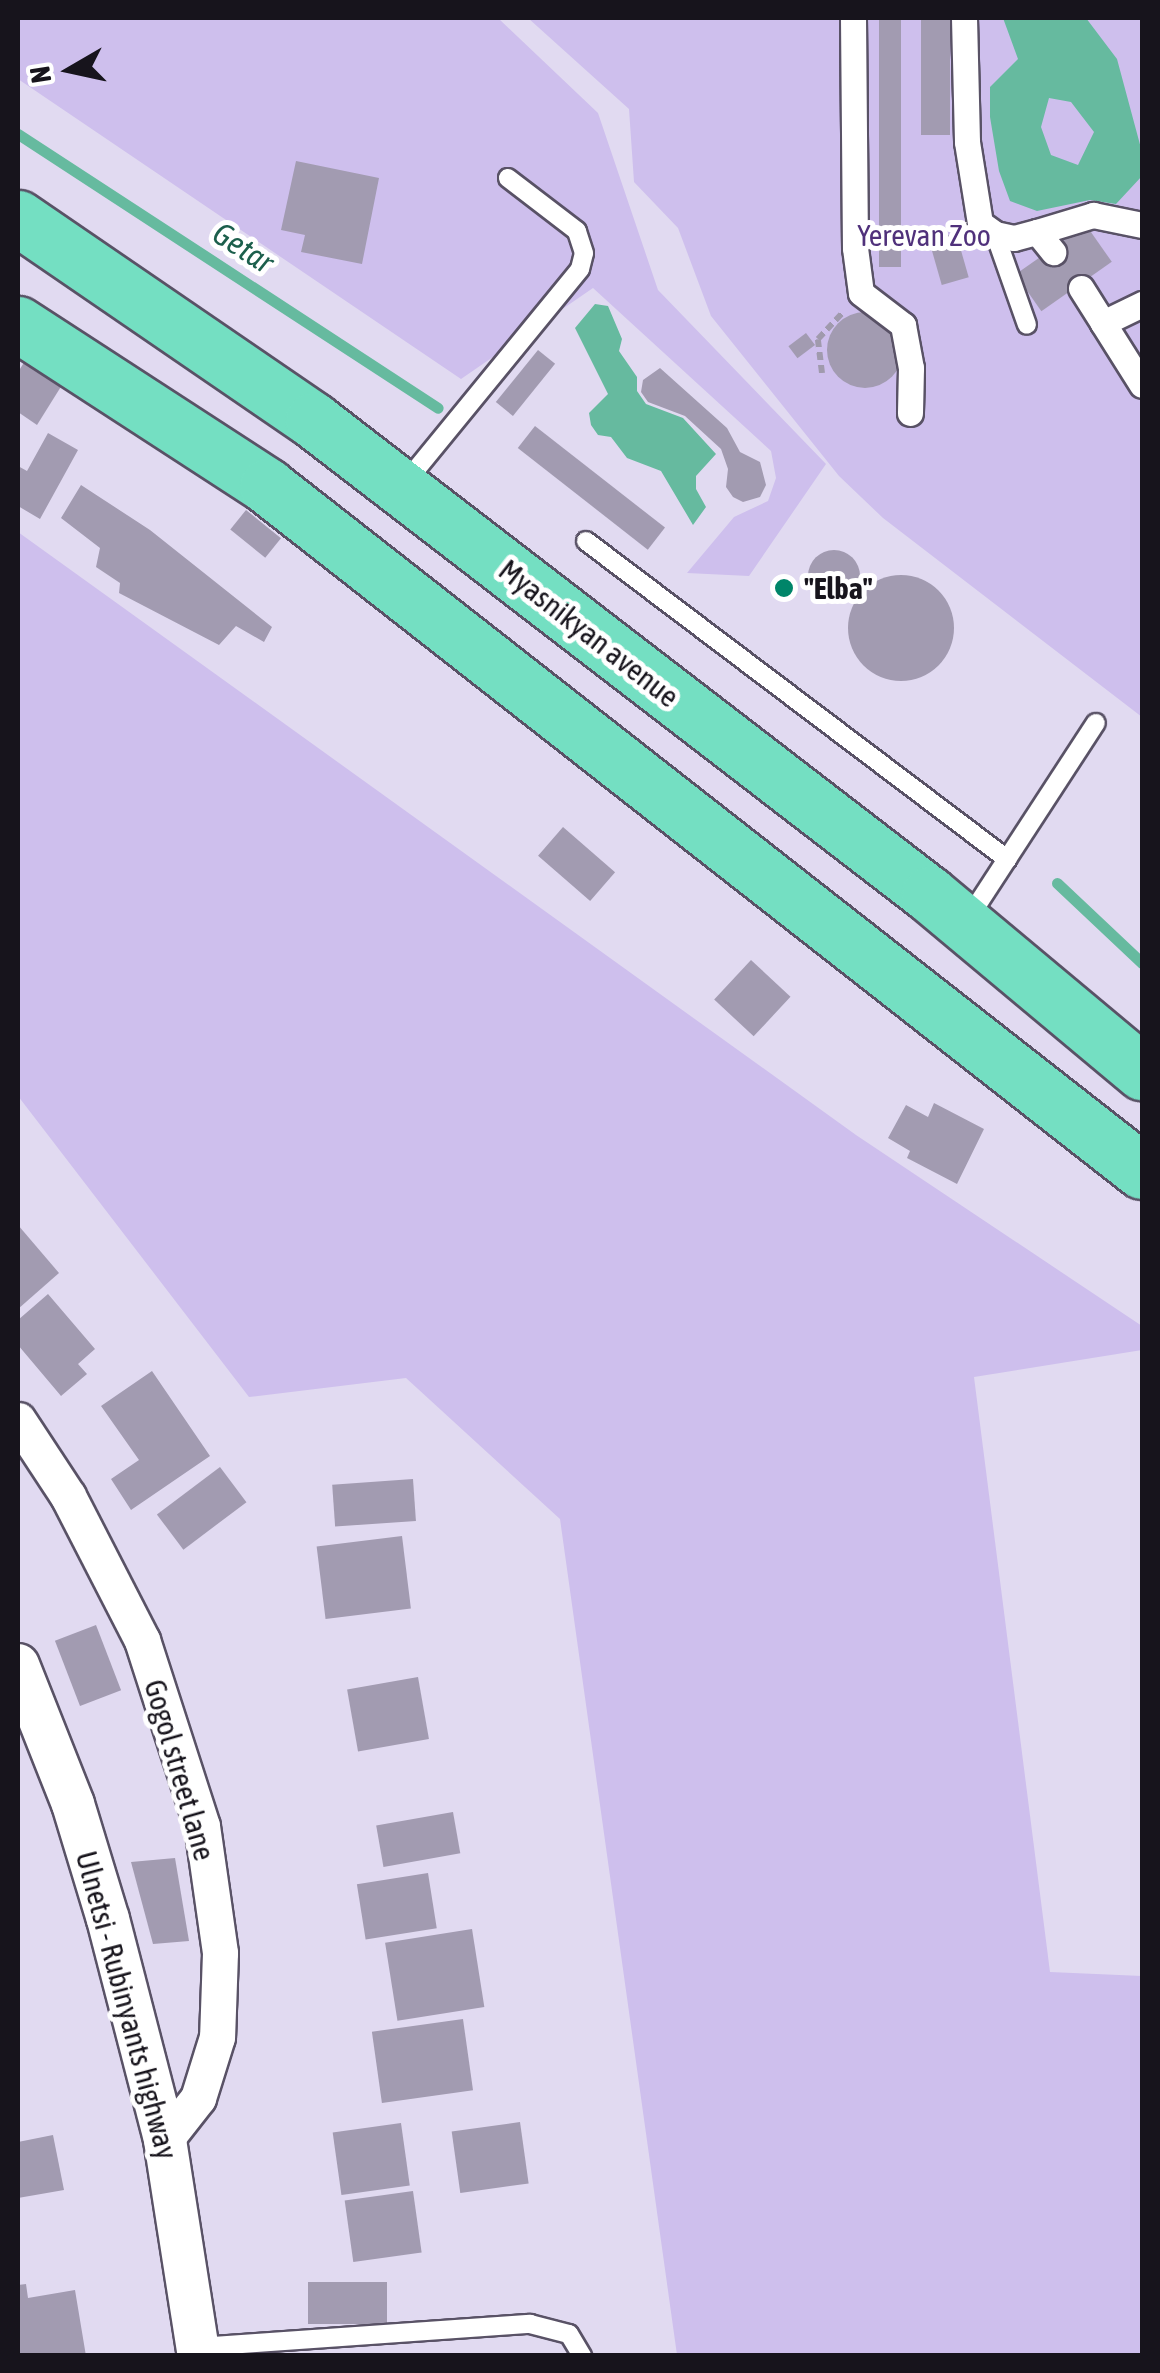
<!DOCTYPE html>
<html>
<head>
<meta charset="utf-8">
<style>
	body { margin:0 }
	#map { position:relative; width:1160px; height:2373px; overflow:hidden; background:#e1daf1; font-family:"Asap Condensed",sans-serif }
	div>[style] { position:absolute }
	.green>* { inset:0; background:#cebfed }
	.water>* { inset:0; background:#66ba9f }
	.stream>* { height:11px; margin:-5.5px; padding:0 5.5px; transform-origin:5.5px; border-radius:5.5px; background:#66ba9f }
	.building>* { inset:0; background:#a29bb1; transform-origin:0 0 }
	.round { border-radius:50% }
	.path>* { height:6px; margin-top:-3px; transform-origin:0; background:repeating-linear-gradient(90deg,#a09aad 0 8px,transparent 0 13px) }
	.roads { filter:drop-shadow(2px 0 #595266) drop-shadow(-2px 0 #595266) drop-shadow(0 2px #595266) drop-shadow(0 -2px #595266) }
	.service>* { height:18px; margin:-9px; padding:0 9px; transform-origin:9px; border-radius:9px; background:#fff }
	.pedestrian>* { height:25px; margin:-12.5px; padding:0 12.5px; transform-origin:12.5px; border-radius:12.5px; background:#fff }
	.minor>* { height:35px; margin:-17.5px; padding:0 17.5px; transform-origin:17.5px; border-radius:17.5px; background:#fff }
	.tertiary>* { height:42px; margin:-21px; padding:0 21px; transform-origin:21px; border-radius:21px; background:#fff }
	.trunk>* { height:55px; margin:-27.5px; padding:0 27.5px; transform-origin:27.5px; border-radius:27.5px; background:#74dfc2 }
	.dots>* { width:28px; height:28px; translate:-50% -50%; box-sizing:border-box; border:5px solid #fff; border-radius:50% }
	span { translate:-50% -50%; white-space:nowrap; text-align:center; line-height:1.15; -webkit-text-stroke:10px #fff; paint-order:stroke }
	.park-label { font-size:30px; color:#50317b }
	.poi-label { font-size:30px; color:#17141c; font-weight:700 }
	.left { translate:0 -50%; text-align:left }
	.street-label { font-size:30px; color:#17141c }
	.water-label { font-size:32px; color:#1c5f4c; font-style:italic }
	.frame { position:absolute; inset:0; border:20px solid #17141c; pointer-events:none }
	.north { position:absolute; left:20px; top:20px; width:100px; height:100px; -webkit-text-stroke:8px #fff; paint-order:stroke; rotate:261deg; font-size:28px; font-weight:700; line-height:40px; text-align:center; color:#17141c }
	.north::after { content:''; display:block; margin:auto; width:35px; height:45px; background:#17141c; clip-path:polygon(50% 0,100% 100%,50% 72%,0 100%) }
</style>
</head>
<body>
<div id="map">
	<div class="green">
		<div style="clip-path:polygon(18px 18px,498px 18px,598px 113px,658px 290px,826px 464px,749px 576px,687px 573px,734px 517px,768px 501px,776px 478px,771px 451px,593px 288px,461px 379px,18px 79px)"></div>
		<div style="clip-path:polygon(528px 18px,1142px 18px,1142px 717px,883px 518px,839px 476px,711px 316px,678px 228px,634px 182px,629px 109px)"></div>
		<div style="clip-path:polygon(18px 532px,856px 1135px,1142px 1326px,1142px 1350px,974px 1377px,1050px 1972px,1142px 1976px,1142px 2355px,677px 2355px,560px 1519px,406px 1378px,249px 1397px,18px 1096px)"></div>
	</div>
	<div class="water">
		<div style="clip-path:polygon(evenodd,1003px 18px,1086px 18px,1117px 59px,1142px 152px,1142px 176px,1116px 204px,1090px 200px,1037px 211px,1010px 201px,999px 171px,990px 117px,990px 87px,1018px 59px,1003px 18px,1049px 98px,1071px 102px,1094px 132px,1078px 165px,1051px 155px,1041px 127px,1049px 98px)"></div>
		<div style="clip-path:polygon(595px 304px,608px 306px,622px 339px,619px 351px,637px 377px,637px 391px,646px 404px,683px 418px,716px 454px,696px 476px,696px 489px,706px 507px,693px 525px,661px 471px,627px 458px,611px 437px,598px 435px,591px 425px,589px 413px,608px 394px,575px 328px)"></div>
	</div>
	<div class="stream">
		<div style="left:18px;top:134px;width:501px;rotate:33.12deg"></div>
		<div style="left:1057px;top:883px;width:117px;rotate:43.3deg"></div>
	</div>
	<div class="building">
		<div style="left:879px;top:18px;width:22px;height:249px"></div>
		<div style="left:921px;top:18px;width:29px;height:117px"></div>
		<div style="clip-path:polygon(296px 161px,379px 178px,362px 264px,301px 252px,305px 235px,281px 230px)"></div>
		<div style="left:1086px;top:225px;width:45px;height:86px;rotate:55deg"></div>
		<div style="left:956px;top:233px;width:46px;height:28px;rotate:74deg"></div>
		<div class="round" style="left:827px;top:312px;width:76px;height:76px"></div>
		<div style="left:806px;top:333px;width:15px;height:22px;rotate:53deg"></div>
		<div style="left:538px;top:350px;width:22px;height:67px;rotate:39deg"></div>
		<div style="clip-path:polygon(25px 361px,62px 385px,37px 425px,18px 412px,18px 372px)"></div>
		<div style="clip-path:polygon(660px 368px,727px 428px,740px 452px,760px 462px,766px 485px,760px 497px,743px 502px,733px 497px,726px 487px,728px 469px,721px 449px,685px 416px,648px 402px,641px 392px,643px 380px)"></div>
		<div style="left:535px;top:426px;width:165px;height:28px;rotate:38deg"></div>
		<div style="clip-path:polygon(48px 433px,78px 450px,40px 519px,18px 506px,18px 466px,27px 471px)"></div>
		<div style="clip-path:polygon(81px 485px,150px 530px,272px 627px,264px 642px,236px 626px,219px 645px,119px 593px,120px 583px,96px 567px,100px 548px,61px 518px)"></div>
		<div style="left:246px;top:510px;width:45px;height:25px;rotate:39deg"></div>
		<div class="round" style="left:808px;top:550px;width:52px;height:52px"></div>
		<div class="round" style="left:848px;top:575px;width:106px;height:106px"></div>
		<div style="left:563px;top:827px;width:69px;height:38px;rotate:41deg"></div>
		<div style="left:751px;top:960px;width:54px;height:54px;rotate:43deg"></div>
		<div style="clip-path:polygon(934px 1103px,984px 1129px,957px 1184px,907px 1158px,910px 1151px,888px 1138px,906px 1105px,928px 1117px)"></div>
		<div style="clip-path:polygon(18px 1225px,59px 1273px,18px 1309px)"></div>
		<div style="clip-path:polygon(48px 1294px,95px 1349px,78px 1364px,87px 1374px,61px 1396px,18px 1345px,18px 1320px)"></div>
		<div style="clip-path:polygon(152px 1371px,210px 1456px,131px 1510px,111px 1479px,139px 1460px,101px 1406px)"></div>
		<div style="left:220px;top:1467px;width:44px;height:79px;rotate:53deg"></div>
		<div style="left:413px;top:1479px;width:42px;height:81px;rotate:86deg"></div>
		<div style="left:402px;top:1536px;width:73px;height:86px;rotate:83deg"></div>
		<div style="left:96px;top:1625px;width:70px;height:44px;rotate:69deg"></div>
		<div style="left:418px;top:1677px;width:63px;height:72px;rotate:80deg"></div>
		<div style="left:453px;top:1812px;width:42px;height:78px;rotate:80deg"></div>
		<div style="clip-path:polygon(175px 1858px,189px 1941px,153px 1944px,131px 1862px)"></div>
		<div style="left:428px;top:1873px;width:56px;height:72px;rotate:81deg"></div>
		<div style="left:472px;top:1929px;width:79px;height:88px;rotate:81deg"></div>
		<div style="left:463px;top:2019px;width:72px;height:92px;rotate:82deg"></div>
		<div style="left:520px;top:2122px;width:62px;height:69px;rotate:82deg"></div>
		<div style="left:401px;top:2123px;width:63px;height:69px;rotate:82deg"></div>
		<div style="clip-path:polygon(53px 2135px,64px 2190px,18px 2198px,18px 2142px)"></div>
		<div style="left:413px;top:2191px;width:62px;height:69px;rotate:82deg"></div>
		<div style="left:308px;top:2282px;width:79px;height:42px"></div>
		<div style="clip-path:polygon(26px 2284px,28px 2298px,75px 2290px,86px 2356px,18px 2356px,18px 2285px)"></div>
	</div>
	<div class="path">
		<div style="left:822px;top:373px;width:34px;rotate:-97deg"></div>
		<div style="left:818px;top:339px;width:37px;rotate:-47deg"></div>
	</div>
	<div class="roads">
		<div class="service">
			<div style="left:995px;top:234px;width:96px;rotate:70.6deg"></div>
			<div style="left:405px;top:483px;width:276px;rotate:-50.7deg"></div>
			<div style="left:580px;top:269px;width:16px;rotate:-76deg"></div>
			<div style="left:584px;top:253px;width:23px;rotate:-108deg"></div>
			<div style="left:577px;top:231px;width:87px;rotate:-142.5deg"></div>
			<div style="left:586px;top:541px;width:528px;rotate:37.07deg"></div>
			<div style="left:968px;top:919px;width:234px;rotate:-56.9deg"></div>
			<div style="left:199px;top:2347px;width:332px;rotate:-4deg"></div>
			<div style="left:530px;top:2324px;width:40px;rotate:14.4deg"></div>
			<div style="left:569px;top:2334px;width:26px;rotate:59deg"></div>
		</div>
		<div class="pedestrian">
			<div style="left:853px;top:18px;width:230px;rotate:89.5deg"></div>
			<div style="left:855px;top:248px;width:45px;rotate:82.4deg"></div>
			<div style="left:861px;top:293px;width:53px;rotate:37.3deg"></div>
			<div style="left:903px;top:325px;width:44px;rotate:79.5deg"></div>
			<div style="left:911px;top:368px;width:45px;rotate:91.3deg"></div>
			<div style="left:964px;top:18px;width:124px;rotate:88.6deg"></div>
			<div style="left:967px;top:142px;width:82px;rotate:80.9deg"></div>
			<div style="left:980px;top:223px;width:19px;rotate:36deg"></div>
			<div style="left:995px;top:234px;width:19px;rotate:12deg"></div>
			<div style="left:1014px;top:238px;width:24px;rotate:-15deg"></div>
			<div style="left:1037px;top:232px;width:26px;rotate:51deg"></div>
			<div style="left:1037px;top:232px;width:59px;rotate:-16.9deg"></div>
			<div style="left:1093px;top:215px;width:50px;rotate:11.5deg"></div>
			<div style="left:1081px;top:288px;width:41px;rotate:57.8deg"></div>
			<div style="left:1103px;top:323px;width:43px;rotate:-26deg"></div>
			<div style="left:1103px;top:323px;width:73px;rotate:57.8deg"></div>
		</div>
		<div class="minor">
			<div style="left:18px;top:1420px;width:91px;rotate:56.7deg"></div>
			<div style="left:68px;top:1496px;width:162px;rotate:62.8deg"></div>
			<div style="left:142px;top:1640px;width:195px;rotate:72.1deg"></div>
			<div style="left:202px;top:1826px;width:128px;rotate:81.9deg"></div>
			<div style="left:220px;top:1953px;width:84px;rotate:92deg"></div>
			<div style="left:217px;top:2037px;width:64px;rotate:107.3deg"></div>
			<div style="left:198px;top:2098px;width:53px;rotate:128.2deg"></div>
		</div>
		<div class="tertiary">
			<div style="left:18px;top:1665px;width:149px;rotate:68.4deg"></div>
			<div style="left:73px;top:1804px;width:120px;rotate:73.1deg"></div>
			<div style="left:108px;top:1919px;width:228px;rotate:75.5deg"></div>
			<div style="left:165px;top:2140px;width:219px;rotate:81.1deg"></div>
		</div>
		<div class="trunk">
			<div style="left:18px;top:218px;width:358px;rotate:34.4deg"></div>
			<div style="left:313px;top:420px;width:777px;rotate:37.58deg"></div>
			<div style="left:929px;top:894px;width:278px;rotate:39.9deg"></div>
			<div style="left:18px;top:324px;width:297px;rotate:33deg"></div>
			<div style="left:267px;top:486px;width:1111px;rotate:38.06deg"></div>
		</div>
	</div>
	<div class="dots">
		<div style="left:784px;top:588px;background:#008569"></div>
	</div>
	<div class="park-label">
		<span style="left:924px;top:235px">Yerevan Zoo</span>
	</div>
	<div class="poi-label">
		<span class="left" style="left:804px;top:588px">"Elba"</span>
	</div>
	<div class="street-label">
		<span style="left:589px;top:633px;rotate:38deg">Myasnikyan avenue</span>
		<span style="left:180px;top:1770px;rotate:74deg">Gogol street lane</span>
		<span style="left:127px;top:2005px;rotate:75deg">Ulnetsi - Rubinyants highway</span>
	</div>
	<div class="water-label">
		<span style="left:243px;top:248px;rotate:33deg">Getar</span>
	</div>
	<div class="frame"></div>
	<div class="north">N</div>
</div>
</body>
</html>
